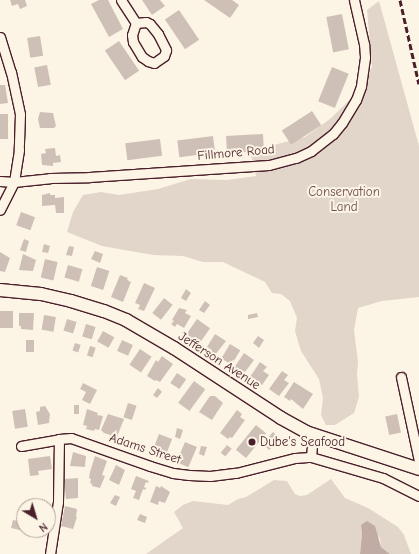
<!DOCTYPE html>
<html>
<head>
<meta charset="utf-8">
<style>
	body { margin:0 }
	#map { position:relative; width:419px; height:554px; overflow:hidden; background:#fcf5e5; font-family:"Comic Neue",sans-serif }
	div>[style] { position:absolute }
	.green>* { inset:0; background:#e2d5ca }
	.water>* { inset:0; background:#c0aca5 }
	.building>* { inset:0; background:#cfc0b7; transform-origin:0 0 }
	.roads { filter:drop-shadow(1px 0 #4a1f2b) drop-shadow(-1px 0 #4a1f2b) drop-shadow(0 1px #4a1f2b) drop-shadow(0 -1px #4a1f2b) }
	.minor>* { height:9px; margin:-4.5px; padding:0 4.5px; transform-origin:4.5px; border-radius:4.5px; background:#fcf5e5 }
	.secondary>* { height:12px; margin:-6px; padding:0 6px; transform-origin:6px; border-radius:6px; background:#fcf5e5 }
	.rail>* { height:3px; margin-top:-1.5px; transform-origin:0; background:repeating-linear-gradient(90deg,#4a1f2b 0 6px,transparent 0 9px) }
	.dots>* { width:11px; height:11px; translate:-50% -50%; box-sizing:border-box; border:2px solid #fcf5e5; border-radius:50% }
	span { translate:-50% -50%; white-space:nowrap; text-align:center; line-height:1.15; -webkit-text-stroke:4px #fcf5e5; paint-order:stroke }
	.street-label { font-size:13px; color:#4a1f2b }
	.park-label { font-size:13px; color:#704c53 }
	.poi-label { font-size:13px; color:#4a1f2b }
	.left { translate:0 -50%; text-align:left }
	.north { position:absolute; left:16px; top:498px; width:40px; height:40px; box-sizing:border-box; background:#fcf5e5; border:1px solid #b59f9b; border-radius:50%; rotate:142deg; font-size:11px; font-weight:700; line-height:16px; text-align:center; color:#4a1f2b }
	.north::after { content:''; display:block; margin:auto; width:14px; height:18px; background:#4a1f2b; clip-path:polygon(50% 0,100% 100%,50% 72%,0 100%) }
</style>
</head>
<body>
<div id="map">
	<div class="green">
		<div style="clip-path:polygon(379px 1px,419px 146px,419px 297px,382px 301px,358px 308px,354px 330px,358px 362px,357px 374px,359px 397px,354px 413px,335px 425px,326px 425px,321px 415px,323px 398px,319px 379px,301px 351px,295px 331px,297px 318px,290px 301px,281px 294px,272px 293px,265px 282px,223px 262px,203px 262px,183px 256px,153px 255px,102px 246px,67px 232px,73px 212px,83px 195px,101px 192px,119px 195px,158px 189px,191px 179px,227px 180px,256px 176px,250px 151px,305px 137px,330px 119px,362px 88px,372px 67px,367px 10px)"></div>
		<div style="clip-path:polygon(331px 479px,345px 498px,368px 508px,398px 527px,404px 535px,411px 554px,390px 554px,381px 547px,380px 538px,361px 525px,362px 534px,360px 554px,146px 554px,183px 528px,174px 512px,183px 505px,193px 501px,228px 505px,238px 499px,246px 497px,274px 480px,287px 481px,295px 494px,300px 496px,307px 495px)"></div>
	</div>
	<div class="water">
		<div style="clip-path:polygon(367px 521px,375px 526px,381px 547px,390px 554px,360px 554px,362px 534px,361px 525px)"></div>
	</div>
	<div class="building">
		<div style="clip-path:polygon(10px 0,25px 0,27px 6px,20px 9px,18px 4px,12px 6px)"></div>
		<div style="clip-path:polygon(99px 0,108px 0,123px 29px,109px 37px,91px 4px)"></div>
		<div style="clip-path:polygon(142px 0,160px 0,165px 6px,152px 15px)"></div>
		<div style="clip-path:polygon(204px 0,232px 0,239px 5px,230px 18px)"></div>
		<div style="left:179px;top:10px;width:36px;height:17px;rotate:56deg"></div>
		<div style="left:342px;top:14px;width:36px;height:16px;rotate:79deg"></div>
		<div style="left:40px;top:36px;width:20px;height:13px;rotate:81deg"></div>
		<div style="left:119px;top:41px;width:36px;height:17px;rotate:56deg"></div>
		<div style="left:47px;top:65px;width:20px;height:13px;rotate:79deg"></div>
		<div style="left:332px;top:67px;width:18px;height:37px;rotate:22deg"></div>
		<div style="clip-path:polygon(0 85px,5px 85px,8px 103px,0 104px)"></div>
		<div style="left:312px;top:111px;width:17px;height:36px;rotate:57deg"></div>
		<div style="clip-path:polygon(40px 112px,53px 113px,56px 126px,54px 128px,40px 128px,38px 119px)"></div>
		<div style="left:0;top:114px;width:8px;height:25px"></div>
		<div style="left:263px;top:134px;width:17px;height:37px;rotate:87deg"></div>
		<div style="left:213px;top:136px;width:17px;height:36px;rotate:83deg"></div>
		<div style="left:160px;top:139px;width:17px;height:35px;rotate:83deg"></div>
		<div style="clip-path:polygon(55px 148px,56px 156px,60px 155px,61px 162px,53px 163px,53px 166px,42px 165px,41px 154px,46px 153px,45px 149px)"></div>
		<div style="clip-path:polygon(50px 193px,50px 195px,55px 195px,55px 198px,64px 197px,64px 213px,56px 213px,55px 205px,42px 206px,42px 195px)"></div>
		<div style="left:21px;top:212px;width:15px;height:14px;rotate:20deg"></div>
		<div style="clip-path:polygon(24px 239px,29px 241px,26px 252px,20px 250px)"></div>
		<div style="clip-path:polygon(44px 244px,50px 246px,48px 253px,42px 252px)"></div>
		<div style="clip-path:polygon(69px 246px,74px 247px,72px 256px,66px 255px)"></div>
		<div style="clip-path:polygon(95px 251px,103px 254px,100px 263px,91px 259px)"></div>
		<div style="clip-path:polygon(0 252px,10px 258px,5px 272px,0 271px)"></div>
		<div style="clip-path:polygon(23px 254px,36px 260px,33px 271px,19px 270px)"></div>
		<div style="left:45px;top:259px;width:13px;height:19px;rotate:13deg"></div>
		<div style="left:68px;top:265px;width:15px;height:13px;rotate:16deg"></div>
		<div style="left:97px;top:267px;width:13px;height:20px;rotate:18deg"></div>
		<div style="clip-path:polygon(120px 275px,128px 278px,127px 280px,131px 282px,123px 302px,111px 297px)"></div>
		<div style="clip-path:polygon(144px 283px,155px 288px,144px 311px,138px 309px,140px 305px,135px 303px)"></div>
		<div style="clip-path:polygon(186px 289px,191px 293px,186px 301px,181px 298px)"></div>
		<div style="left:164px;top:298px;width:11px;height:19px;rotate:38deg"></div>
		<div style="clip-path:polygon(205px 301px,210px 305px,204px 313px,199px 310px)"></div>
		<div style="clip-path:polygon(179px 308px,187px 310px,185px 313px,191px 316px,184px 328px,177px 324px,175px 327px,171px 324px,174px 321px,172px 320px)"></div>
		<div style="left:0;top:311px;width:13px;height:17px"></div>
		<div style="clip-path:polygon(19px 313px,34px 313px,33px 330px,21px 329px,21px 326px,19px 326px)"></div>
		<div style="clip-path:polygon(257px 313px,258px 317px,248px 319px,248px 315px)"></div>
		<div style="left:44px;top:315px;width:12px;height:15px;rotate:9deg"></div>
		<div style="left:67px;top:319px;width:10px;height:12px;rotate:17deg"></div>
		<div style="left:197px;top:319px;width:16px;height:20px;rotate:35deg"></div>
		<div style="left:86px;top:324px;width:10px;height:13px;rotate:17deg"></div>
		<div style="left:103px;top:331px;width:13px;height:12px;rotate:29deg"></div>
		<div style="clip-path:polygon(215px 334px,226px 341px,215px 355px,210px 352px,212px 350px,207px 347px)"></div>
		<div style="clip-path:polygon(258px 336px,264px 340px,259px 348px,253px 343px)"></div>
		<div style="left:26px;top:340px;width:8px;height:12px"></div>
		<div style="left:122px;top:340px;width:12px;height:12px;rotate:24deg"></div>
		<div style="left:75px;top:343px;width:6px;height:8px;rotate:18deg"></div>
		<div style="left:230px;top:344px;width:12px;height:17px;rotate:31deg"></div>
		<div style="left:90px;top:346px;width:6px;height:10px;rotate:18deg"></div>
		<div style="left:140px;top:349px;width:14px;height:19px;rotate:34deg"></div>
		<div style="clip-path:polygon(244px 353px,254px 360px,245px 372px,234px 368px)"></div>
		<div style="clip-path:polygon(162px 356px,173px 364px,160px 382px,156px 380px,155px 381px,147px 376px,156px 360px,158px 362px)"></div>
		<div style="clip-path:polygon(260px 362px,267px 367px,263px 371px,269px 375px,262px 385px,250px 377px)"></div>
		<div style="clip-path:polygon(282px 371px,288px 375px,284px 380px,289px 383px,279px 396px,269px 389px)"></div>
		<div style="left:177px;top:373px;width:11px;height:12px;rotate:34deg"></div>
		<div style="left:194px;top:381px;width:14px;height:27px;rotate:36deg"></div>
		<div style="clip-path:polygon(294px 382px,313px 394px,303px 409px,291px 399px,290px 401px,284px 397px)"></div>
		<div style="clip-path:polygon(83px 383px,97px 390px,90px 404px,82px 400px,86px 392px,80px 389px)"></div>
		<div style="clip-path:polygon(158px 388px,162px 392px,157px 398px,153px 395px)"></div>
		<div style="clip-path:polygon(210px 396px,215px 396px,223px 403px,212px 420px,199px 412px)"></div>
		<div style="left:128px;top:403px;width:9px;height:15px;rotate:18deg"></div>
		<div style="left:74px;top:405px;width:5px;height:9px"></div>
		<div style="clip-path:polygon(45px 406px,50px 414px,49px 423px,38px 425px,36px 412px,40px 411px,40px 407px)"></div>
		<div style="left:25px;top:409px;width:18px;height:13px;rotate:81deg"></div>
		<div style="clip-path:polygon(87px 409px,98px 413px,97px 415px,103px 416px,99px 430px,95px 429px,94px 431px,86px 429px,87px 426px,83px 425px)"></div>
		<div style="clip-path:polygon(237px 410px,242px 414px,240px 417px,245px 420px,232px 438px,230px 437px,228px 439px,220px 433px)"></div>
		<div style="clip-path:polygon(108px 414px,124px 419px,117px 437px,104px 433px,101px 430px)"></div>
		<div style="left:397px;top:414px;width:19px;height:12px;rotate:78deg"></div>
		<div style="left:256px;top:425px;width:13px;height:32px;rotate:39deg"></div>
		<div style="clip-path:polygon(177px 428px,183px 430px,180px 439px,175px 437px)"></div>
		<div style="left:273px;top:432px;width:9px;height:16px;rotate:41deg"></div>
		<div style="left:159px;top:434px;width:14px;height:22px;rotate:21deg"></div>
		<div style="left:185px;top:442px;width:13px;height:22px;rotate:23deg"></div>
		<div style="left:227px;top:445px;width:6px;height:10px;rotate:39deg"></div>
		<div style="clip-path:polygon(201px 446px,207px 447px,204px 456px,199px 454px)"></div>
		<div style="clip-path:polygon(73px 452px,86px 456px,85px 467px,70px 466px)"></div>
		<div style="clip-path:polygon(50px 456px,52px 469px,38px 471px,39px 475px,30px 476px,28px 459px)"></div>
		<div style="clip-path:polygon(95px 456px,107px 461px,102px 475px,105px 476px,100px 488px,92px 486px,92px 484px,90px 483px,91px 479px,89px 478px,90px 472px)"></div>
		<div style="clip-path:polygon(116px 465px,125px 470px,119px 485px,109px 480px)"></div>
		<div style="clip-path:polygon(136px 476px,149px 481px,148px 483px,146px 482px,144px 487px,146px 488px,145px 490px,143px 489px,139px 500px,133px 498px,136px 491px,131px 489px)"></div>
		<div style="clip-path:polygon(78px 478px,78px 498px,66px 499px,64px 479px)"></div>
		<div style="clip-path:polygon(156px 486px,160px 488px,161px 486px,170px 492px,165px 503px,159px 501px,158px 505px,150px 502px)"></div>
		<div style="clip-path:polygon(115px 495px,120px 497px,116px 506px,110px 503px)"></div>
		<div style="clip-path:polygon(65px 506px,77px 509px,76px 517px,77px 517px,73px 529px,61px 526px)"></div>
		<div style="clip-path:polygon(140px 514px,147px 517px,145px 523px,137px 520px)"></div>
		<div style="clip-path:polygon(13px 520px,24px 522px,24px 531px,11px 528px)"></div>
	</div>
	<div class="roads">
		<div class="minor">
			<div style="left:121px;top:0;width:27px;rotate:57deg"></div>
			<div style="left:146px;top:22px;width:4px;rotate:27deg"></div>
			<div style="left:150px;top:24px;width:13px;rotate:51deg"></div>
			<div style="left:158px;top:34px;width:18px;rotate:63deg"></div>
			<div style="left:166px;top:50px;width:6px;rotate:108deg"></div>
			<div style="left:164px;top:56px;width:12px;rotate:145deg"></div>
			<div style="left:154px;top:63px;width:6px;rotate:-162deg"></div>
			<div style="left:148px;top:61px;width:7px;rotate:-146deg"></div>
			<div style="left:142px;top:57px;width:17px;rotate:-121deg"></div>
			<div style="left:133px;top:42px;width:7px;rotate:-98deg"></div>
			<div style="left:132px;top:35px;width:13px;rotate:-72deg"></div>
			<div style="left:136px;top:23px;width:10px;rotate:-6deg"></div>
			<div style="left:0;top:37px;width:37px;rotate:73deg"></div>
			<div style="left:11px;top:72px;width:43px;rotate:77.9deg"></div>
			<div style="left:20px;top:114px;width:36px;rotate:92deg"></div>
			<div style="left:19px;top:150px;width:32px;rotate:99deg"></div>
			<div style="left:14px;top:182px;width:31px;rotate:117deg"></div>
			<div style="left:0;top:181px;width:14px;rotate:4deg"></div>
			<div style="left:14px;top:182px;width:36px;rotate:-6deg"></div>
			<div style="left:50px;top:178px;width:39px;rotate:-1deg"></div>
			<div style="left:89px;top:177px;width:180px;rotate:-3.8deg"></div>
			<div style="left:269px;top:165px;width:28px;rotate:-15deg"></div>
			<div style="left:296px;top:158px;width:17px;rotate:-25deg"></div>
			<div style="left:311px;top:151px;width:28px;rotate:-38deg"></div>
			<div style="left:333px;top:134px;width:14px;rotate:-51deg"></div>
			<div style="left:342px;top:123px;width:27px;rotate:-59deg"></div>
			<div style="left:356px;top:100px;width:15px;rotate:-70deg"></div>
			<div style="left:361px;top:86px;width:29px;rotate:-82deg"></div>
			<div style="left:365px;top:57px;width:13px;rotate:-94deg"></div>
			<div style="left:364px;top:44px;width:45px;rotate:-102.8deg"></div>
			<div style="left:401px;top:377px;width:86px;rotate:77.9deg"></div>
			<div style="left:21px;top:446px;width:39px;rotate:-10deg"></div>
			<div style="left:59px;top:439px;width:12px;rotate:-5deg"></div>
			<div style="left:71px;top:438px;width:84px;rotate:19.5deg"></div>
			<div style="left:150px;top:466px;width:24px;rotate:17deg"></div>
			<div style="left:173px;top:473px;width:16px;rotate:7deg"></div>
			<div style="left:189px;top:475px;width:21px;rotate:3deg"></div>
			<div style="left:210px;top:476px;width:26px;rotate:-7deg"></div>
			<div style="left:236px;top:473px;width:61px;rotate:-14.3deg"></div>
			<div style="left:295px;top:458px;width:16px;rotate:-4deg"></div>
			<div style="left:311px;top:457px;width:75px;rotate:16.3deg"></div>
			<div style="left:383px;top:478px;width:40px;rotate:26.6deg"></div>
			<div style="left:311px;top:457px;width:23px;rotate:-85deg"></div>
			<div style="left:50px;top:554px;width:53px;rotate:-81.3deg"></div>
			<div style="left:58px;top:502px;width:63px;rotate:-89.1deg"></div>
		</div>
		<div class="secondary">
			<div style="left:0;top:290px;width:41px;rotate:5.6deg"></div>
			<div style="left:41px;top:294px;width:31px;rotate:13deg"></div>
			<div style="left:71px;top:301px;width:34px;rotate:17deg"></div>
			<div style="left:104px;top:311px;width:24px;rotate:22deg"></div>
			<div style="left:126px;top:320px;width:56px;rotate:30.3deg"></div>
			<div style="left:174px;top:348px;width:128px;rotate:33.2deg"></div>
			<div style="left:281px;top:418px;width:29px;rotate:29deg"></div>
			<div style="left:306px;top:432px;width:119px;rotate:18.1deg"></div>
		</div>
	</div>
	<div class="rail">
		<div style="left:400px;top:0;width:86px;rotate:77.3deg"></div>
	</div>
	<div class="dots">
		<div style="left:252px;top:442px;background:#4a1f2b"></div>
	</div>
	<div class="street-label">
		<span style="left:236px;top:153px;rotate:-5deg">Fillmore Road</span>
		<span style="left:219px;top:361px;rotate:33deg">Jefferson Avenue</span>
		<span style="left:145px;top:449px;rotate:18deg">Adams Street</span>
	</div>
	<div class="park-label">
		<span style="left:344px;top:200px">Conservation<br>Land</span>
	</div>
	<div class="poi-label">
		<span class="left" style="left:260px;top:442px">Dube's Seafood</span>
	</div>
	<div class="north">N</div>
</div>
</body>
</html>
